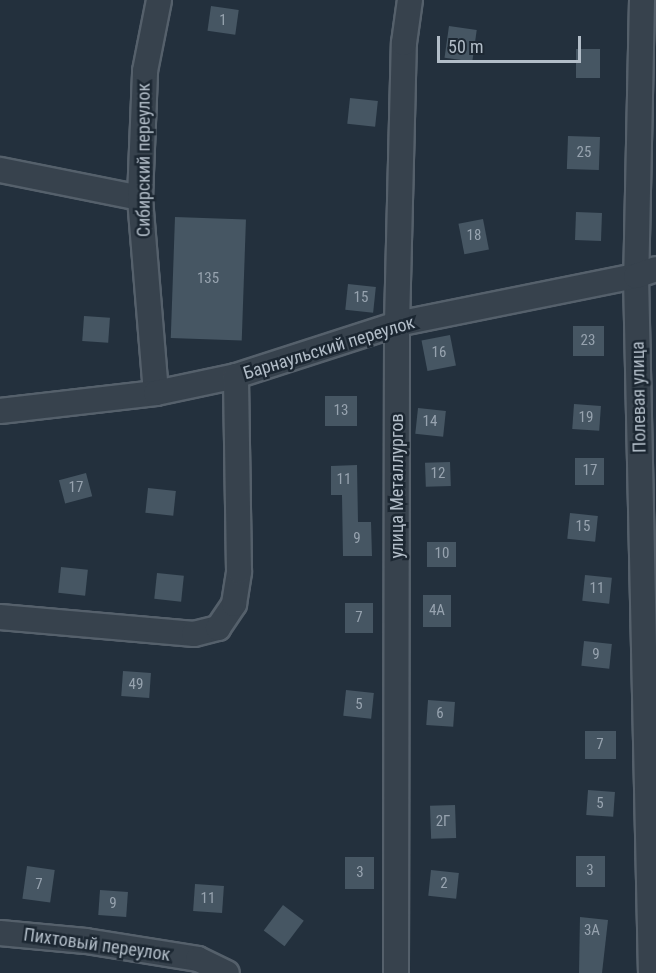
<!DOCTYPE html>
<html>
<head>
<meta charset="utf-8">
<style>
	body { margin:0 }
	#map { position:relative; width:656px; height:973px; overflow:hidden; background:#23303d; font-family:"Roboto Condensed",sans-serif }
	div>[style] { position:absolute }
	.building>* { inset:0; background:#465663; transform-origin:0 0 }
	.roads { filter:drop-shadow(2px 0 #55606b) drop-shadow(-2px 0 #55606b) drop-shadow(0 2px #55606b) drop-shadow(0 -2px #55606b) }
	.minor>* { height:24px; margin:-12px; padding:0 12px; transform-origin:12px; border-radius:12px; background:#37424d }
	span { translate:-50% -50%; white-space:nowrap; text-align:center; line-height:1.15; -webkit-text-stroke:5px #1c2732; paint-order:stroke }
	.number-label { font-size:15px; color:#97a3af }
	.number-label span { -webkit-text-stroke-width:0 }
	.street-label { font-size:18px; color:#b2bdc8 }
	.scale { position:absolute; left:437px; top:36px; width:144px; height:27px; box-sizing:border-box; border:3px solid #b2bdc8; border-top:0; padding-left:8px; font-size:18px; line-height:21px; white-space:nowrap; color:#b2bdc8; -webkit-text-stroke:4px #1c2732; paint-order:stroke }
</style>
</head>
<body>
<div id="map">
	<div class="building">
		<div style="left:211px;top:6px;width:28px;height:25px;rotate:8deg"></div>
		<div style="left:449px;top:26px;width:28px;height:32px;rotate:8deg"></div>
		<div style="left:576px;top:49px;width:24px;height:29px"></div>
		<div style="left:350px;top:98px;width:28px;height:26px;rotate:6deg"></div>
		<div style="left:568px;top:136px;width:32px;height:33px;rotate:2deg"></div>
		<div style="left:576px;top:212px;width:26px;height:28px;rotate:2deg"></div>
		<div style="left:175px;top:217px;width:71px;height:121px;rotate:2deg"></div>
		<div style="left:483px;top:219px;width:31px;height:25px;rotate:79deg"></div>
		<div style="left:348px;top:284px;width:28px;height:26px;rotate:6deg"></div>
		<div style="left:84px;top:316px;width:26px;height:25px;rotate:4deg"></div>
		<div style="left:573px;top:326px;width:31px;height:30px"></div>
		<div style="left:450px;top:335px;width:31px;height:29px;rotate:79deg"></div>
		<div style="left:357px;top:396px;width:30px;height:32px;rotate:90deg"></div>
		<div style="left:574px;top:404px;width:27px;height:25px;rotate:4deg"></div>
		<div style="left:418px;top:408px;width:28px;height:26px;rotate:6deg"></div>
		<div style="left:575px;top:458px;width:29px;height:27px"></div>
		<div style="left:450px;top:462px;width:24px;height:25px;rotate:88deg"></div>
		<div style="clip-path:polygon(357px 465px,358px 522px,371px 522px,372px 556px,343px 556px,342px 495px,331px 495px,331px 466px)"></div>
		<div style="left:86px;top:473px;width:24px;height:28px;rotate:75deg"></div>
		<div style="left:148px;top:488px;width:28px;height:25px;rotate:6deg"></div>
		<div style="left:570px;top:513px;width:28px;height:26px;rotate:6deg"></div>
		<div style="left:427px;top:542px;width:29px;height:25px"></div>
		<div style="left:61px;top:567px;width:27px;height:26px;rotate:6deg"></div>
		<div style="left:157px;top:573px;width:27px;height:26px;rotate:6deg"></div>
		<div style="left:585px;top:575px;width:27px;height:26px;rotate:6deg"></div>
		<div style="left:423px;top:595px;width:28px;height:32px"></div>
		<div style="left:373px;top:603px;width:30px;height:28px;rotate:90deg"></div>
		<div style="left:584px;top:641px;width:28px;height:25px;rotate:6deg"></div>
		<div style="left:123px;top:671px;width:28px;height:25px;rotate:4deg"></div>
		<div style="left:346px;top:690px;width:28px;height:26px;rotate:6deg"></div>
		<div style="left:428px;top:700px;width:27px;height:25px;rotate:4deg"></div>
		<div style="left:585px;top:731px;width:31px;height:28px"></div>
		<div style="left:588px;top:790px;width:27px;height:25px;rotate:4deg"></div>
		<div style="left:455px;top:805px;width:33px;height:25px;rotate:88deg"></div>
		<div style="left:576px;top:856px;width:29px;height:31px"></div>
		<div style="left:345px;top:857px;width:29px;height:32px"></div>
		<div style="left:27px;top:866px;width:28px;height:33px;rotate:8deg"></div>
		<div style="left:431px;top:870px;width:28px;height:26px;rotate:6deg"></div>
		<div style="left:195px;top:884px;width:29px;height:27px;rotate:4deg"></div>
		<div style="left:100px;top:890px;width:28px;height:25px;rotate:4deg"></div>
		<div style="left:283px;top:905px;width:26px;height:32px;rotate:37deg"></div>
		<div style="clip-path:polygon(580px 917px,608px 920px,602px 973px,579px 973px)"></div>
	</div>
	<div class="roads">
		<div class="minor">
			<div style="left:642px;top:0;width:276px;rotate:91.2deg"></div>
			<div style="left:636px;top:276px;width:697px;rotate:88.77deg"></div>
			<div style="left:0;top:170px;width:143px;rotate:11.3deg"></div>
			<div style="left:156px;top:393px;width:196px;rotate:-94.7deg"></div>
			<div style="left:140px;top:198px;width:127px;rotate:-87.7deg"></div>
			<div style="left:145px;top:71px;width:72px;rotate:-78.8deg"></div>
			<div style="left:0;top:411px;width:157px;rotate:-6.6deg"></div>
			<div style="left:156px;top:393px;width:82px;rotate:-12deg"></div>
			<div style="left:236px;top:376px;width:169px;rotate:-17.9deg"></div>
			<div style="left:397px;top:324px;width:244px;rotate:-11.4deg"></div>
			<div style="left:636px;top:276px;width:21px;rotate:-19deg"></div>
			<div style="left:0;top:617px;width:195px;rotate:5deg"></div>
			<div style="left:194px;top:634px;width:25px;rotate:-14deg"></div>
			<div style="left:218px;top:628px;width:29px;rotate:-56deg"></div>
			<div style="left:234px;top:604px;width:33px;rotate:-81deg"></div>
			<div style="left:239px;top:571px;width:195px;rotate:-90.9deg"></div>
			<div style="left:0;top:933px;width:86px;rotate:5.3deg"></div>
			<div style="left:86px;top:941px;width:113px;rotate:9.1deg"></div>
			<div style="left:198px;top:959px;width:32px;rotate:26deg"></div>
			<div style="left:396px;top:973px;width:649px;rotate:-89.91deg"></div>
			<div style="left:397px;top:324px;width:281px;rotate:-88.6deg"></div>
			<div style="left:404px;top:43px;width:43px;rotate:-82.1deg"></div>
		</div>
	</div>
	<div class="number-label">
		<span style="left:223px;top:21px">1</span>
		<span style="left:584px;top:153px">25</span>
		<span style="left:474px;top:236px">18</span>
		<span style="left:208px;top:279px">135</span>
		<span style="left:361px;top:298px">15</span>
		<span style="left:588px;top:341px">23</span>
		<span style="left:439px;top:353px">16</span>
		<span style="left:341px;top:411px">13</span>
		<span style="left:586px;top:418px">19</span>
		<span style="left:430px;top:422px">14</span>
		<span style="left:590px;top:471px">17</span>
		<span style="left:438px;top:474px">12</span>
		<span style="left:344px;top:480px">11</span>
		<span style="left:76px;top:488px">17</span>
		<span style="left:583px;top:527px">15</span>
		<span style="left:357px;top:539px">9</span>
		<span style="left:442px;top:554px">10</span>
		<span style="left:597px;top:589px">11</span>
		<span style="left:437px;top:611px">4А</span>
		<span style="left:359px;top:618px">7</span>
		<span style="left:596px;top:655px">9</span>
		<span style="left:136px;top:685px">49</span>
		<span style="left:359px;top:705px">5</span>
		<span style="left:440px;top:714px">6</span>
		<span style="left:600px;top:745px">7</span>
		<span style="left:600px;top:804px">5</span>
		<span style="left:443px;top:822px">2Г</span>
		<span style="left:590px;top:871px">3</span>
		<span style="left:360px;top:873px">3</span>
		<span style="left:444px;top:884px">2</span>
		<span style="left:39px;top:885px">7</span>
		<span style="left:208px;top:899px">11</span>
		<span style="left:113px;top:904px">9</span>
		<span style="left:592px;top:931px">3А</span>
	</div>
	<div class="street-label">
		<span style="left:144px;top:160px;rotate:-90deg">Сибирский переулок</span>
		<span style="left:329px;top:348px;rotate:-17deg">Барнаульский переулок</span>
		<span style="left:639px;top:397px;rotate:-91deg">Полевая улица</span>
		<span style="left:397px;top:486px;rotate:-90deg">улица Металлургов</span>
		<span style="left:97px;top:945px;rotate:8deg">Пихтовый переулок</span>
	</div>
	<div class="scale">50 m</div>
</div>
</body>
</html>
